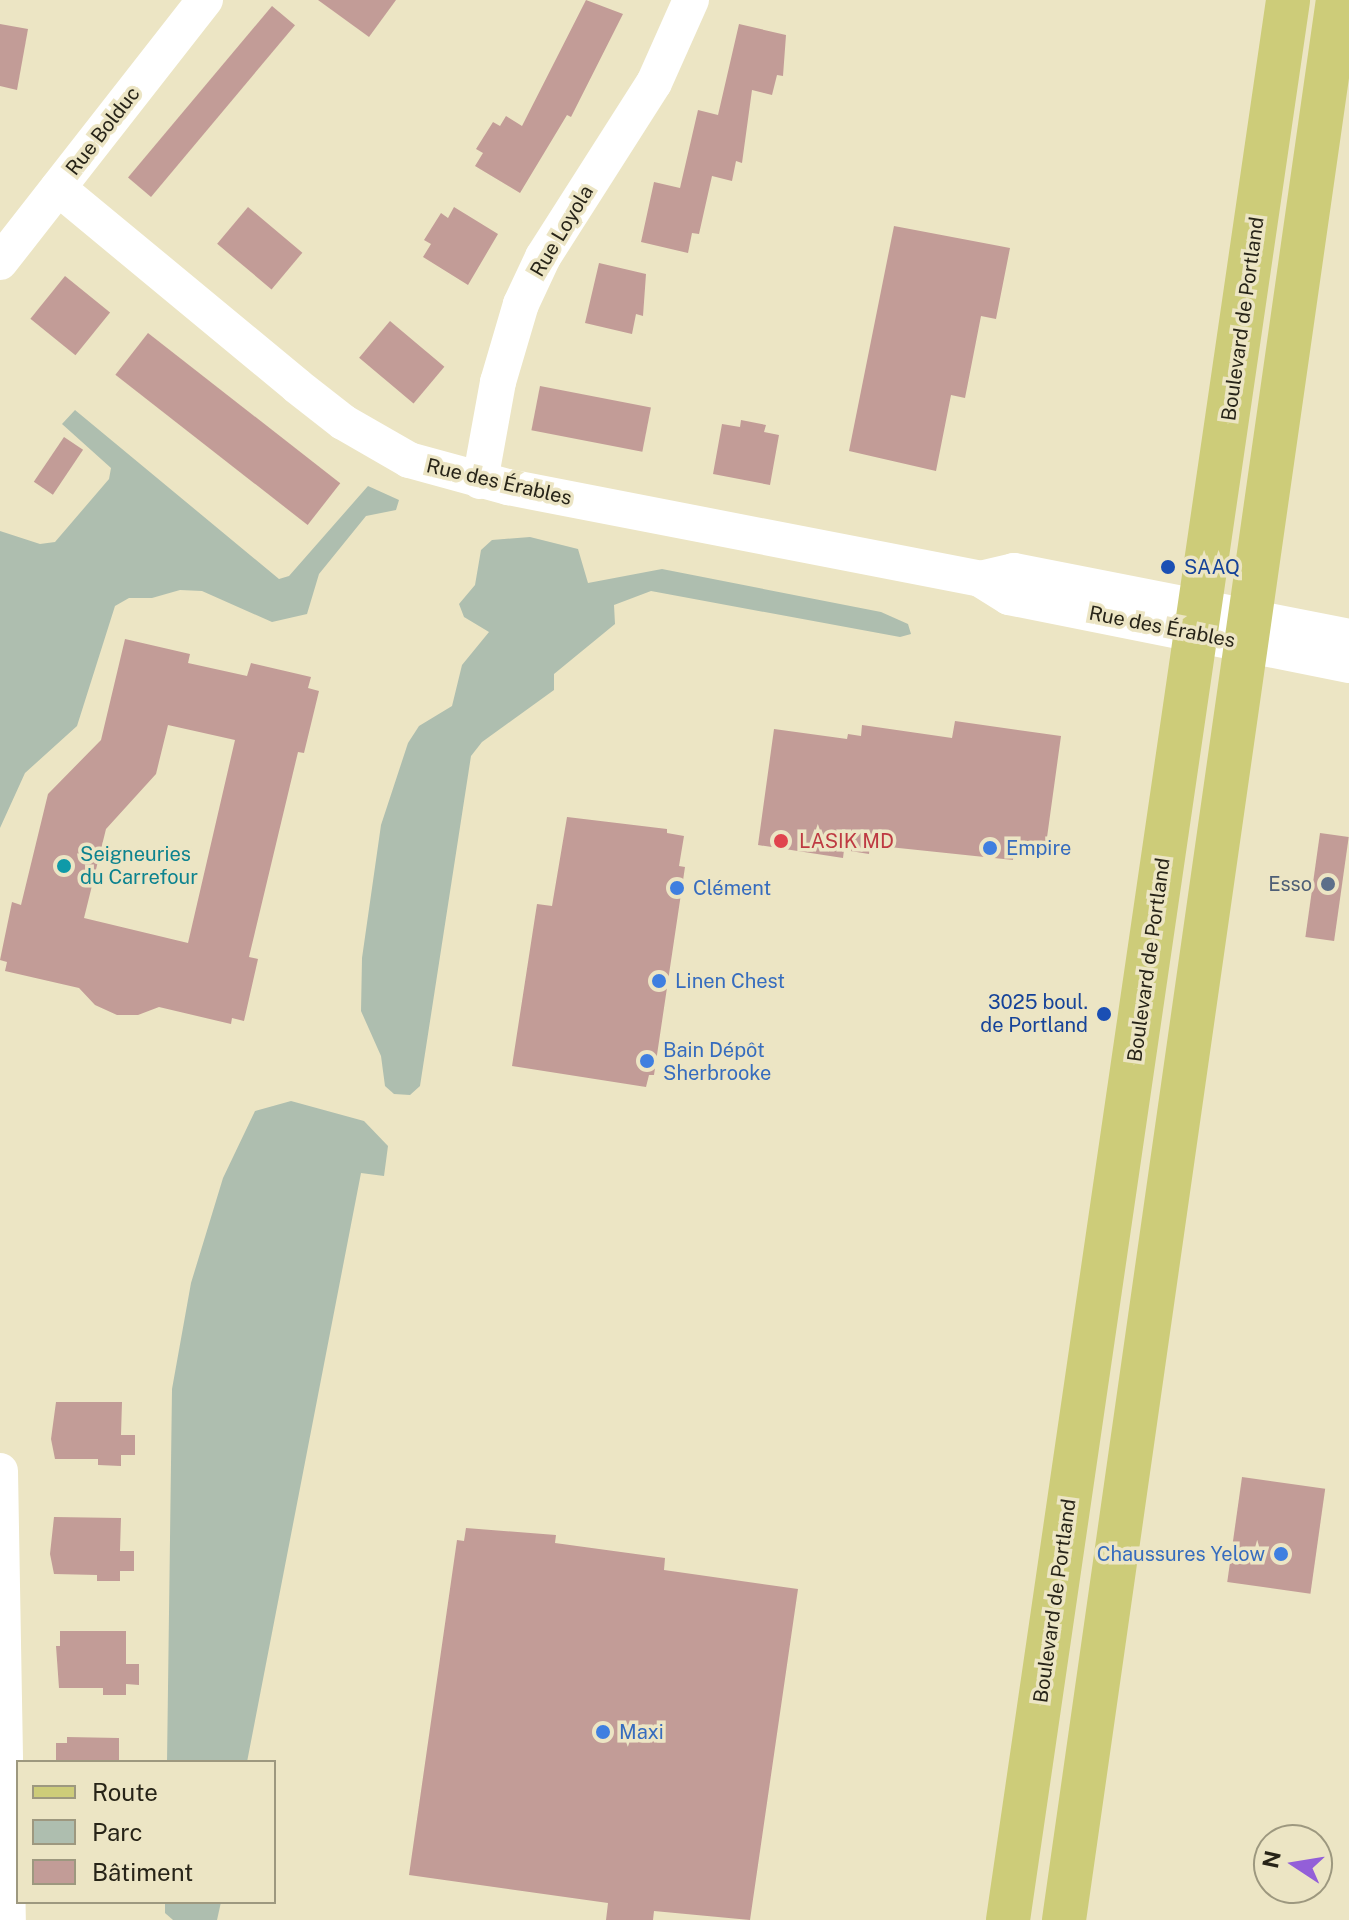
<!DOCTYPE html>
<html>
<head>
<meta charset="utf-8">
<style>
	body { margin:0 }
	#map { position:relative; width:1349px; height:1920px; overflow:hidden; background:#ece5c4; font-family:"Public Sans",sans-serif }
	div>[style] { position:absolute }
	.green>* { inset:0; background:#aebeaf }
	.building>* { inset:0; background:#c29c97; transform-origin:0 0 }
	.minor>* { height:36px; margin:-18px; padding:0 18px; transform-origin:18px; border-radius:18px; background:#fff }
	.major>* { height:44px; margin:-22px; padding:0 22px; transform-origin:22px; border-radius:22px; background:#cdcc79 }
	.dots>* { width:22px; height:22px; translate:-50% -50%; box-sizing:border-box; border:4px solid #ece5c4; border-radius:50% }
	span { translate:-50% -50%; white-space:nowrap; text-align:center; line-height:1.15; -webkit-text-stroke:7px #ece5c4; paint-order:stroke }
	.street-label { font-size:20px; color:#272418 }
	.transit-label { font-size:20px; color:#164399 }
	.left { translate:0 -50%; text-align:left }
	.right { translate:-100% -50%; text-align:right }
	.health-label { font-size:20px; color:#be3a42 }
	.shop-label { font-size:20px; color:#366cbe }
	.culture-label { font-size:20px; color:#0d838f }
	.service-label { font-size:20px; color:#4e5e75 }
	.legend { position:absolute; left:16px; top:1760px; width:260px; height:144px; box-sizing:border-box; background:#ece5c4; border:2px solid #9d987f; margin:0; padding:10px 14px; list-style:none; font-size:24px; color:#272418 }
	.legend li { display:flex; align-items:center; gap:16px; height:40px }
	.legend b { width:40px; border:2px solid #9d987f }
	.north { position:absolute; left:1253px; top:1824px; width:80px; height:80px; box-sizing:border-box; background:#ece5c4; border:2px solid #9d987f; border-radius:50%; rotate:282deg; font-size:22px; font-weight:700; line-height:32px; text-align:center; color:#272418 }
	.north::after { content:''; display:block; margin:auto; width:28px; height:36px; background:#935fd8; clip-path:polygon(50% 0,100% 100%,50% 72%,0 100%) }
</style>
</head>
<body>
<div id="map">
	<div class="green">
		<div style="clip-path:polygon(75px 410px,279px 579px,289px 576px,368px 486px,399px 500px,396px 510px,366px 516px,319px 574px,307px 614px,272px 622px,202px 591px,180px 590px,152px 598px,129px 598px,115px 606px,77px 726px,25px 773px,0 828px,0 531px,40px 544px,55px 542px,109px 479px,111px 468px,62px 424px)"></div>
		<div style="clip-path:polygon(530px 537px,578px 549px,588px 583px,662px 569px,881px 612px,908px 624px,911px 634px,900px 637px,651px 591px,614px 605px,615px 624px,554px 674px,554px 690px,482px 742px,471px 756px,420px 1086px,410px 1095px,394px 1094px,385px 1086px,381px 1056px,361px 1011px,362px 958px,381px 825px,408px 743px,419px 726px,452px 706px,462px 665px,489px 632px,464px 617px,459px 604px,475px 585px,481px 550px,492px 540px)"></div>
		<div style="clip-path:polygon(291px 1101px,364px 1121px,388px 1146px,384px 1176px,361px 1173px,247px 1762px,167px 1762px,172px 1389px,191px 1283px,223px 1178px,255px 1111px)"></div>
		<div style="clip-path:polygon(165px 1902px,221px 1902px,217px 1920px,173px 1920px,165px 1913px)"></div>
	</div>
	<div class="building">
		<div style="clip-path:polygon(318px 0,396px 0,369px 37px)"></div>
		<div style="clip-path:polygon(586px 0,623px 14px,571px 117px,567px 115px,520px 193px,475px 166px,483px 153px,476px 149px,493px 122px,500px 126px,506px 116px,522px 126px)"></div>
		<div style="left:272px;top:6px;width:30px;height:224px;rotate:40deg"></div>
		<div style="clip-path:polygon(0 24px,28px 29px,17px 90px,0 86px)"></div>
		<div style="clip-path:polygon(739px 24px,786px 35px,783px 76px,777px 75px,772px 95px,752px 90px,742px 163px,736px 161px,732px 181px,712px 176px,699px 234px,692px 233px,688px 253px,641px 242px,654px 182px,680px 188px,698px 110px,718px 115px)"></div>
		<div style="left:248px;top:207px;width:71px;height:48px;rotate:40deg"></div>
		<div style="clip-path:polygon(454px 207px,498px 234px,468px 285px,423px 257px,431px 244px,424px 240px,441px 213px,448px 218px)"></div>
		<div style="clip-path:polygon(894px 226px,1010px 248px,996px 319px,981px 316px,965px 398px,951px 395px,936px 471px,849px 451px)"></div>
		<div style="clip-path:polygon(599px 263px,646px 274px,643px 316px,636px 314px,632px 334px,585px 323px)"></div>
		<div style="left:65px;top:276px;width:58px;height:55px;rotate:39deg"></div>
		<div style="left:390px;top:321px;width:71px;height:48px;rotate:40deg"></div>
		<div style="left:148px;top:333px;width:244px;height:53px;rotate:38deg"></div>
		<div style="left:540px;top:386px;width:113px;height:45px;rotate:11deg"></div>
		<div style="clip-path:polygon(741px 420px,766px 425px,764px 432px,779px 435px,770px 485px,713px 474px,722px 424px,740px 427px)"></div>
		<div style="left:64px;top:437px;width:23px;height:54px;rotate:34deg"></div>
		<div style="clip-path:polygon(evenodd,125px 639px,190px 654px,188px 663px,247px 676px,251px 663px,311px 677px,308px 688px,319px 691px,304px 753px,298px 752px,249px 957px,258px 959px,244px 1021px,232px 1018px,231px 1024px,159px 1007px,138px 1015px,117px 1015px,95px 1005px,79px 988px,5px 971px,7px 962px,0 960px,12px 902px,21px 905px,48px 794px,101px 740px,125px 639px,168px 725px,235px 740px,188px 943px,84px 918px,106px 829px,156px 774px,168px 725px)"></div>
		<div style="clip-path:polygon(955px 721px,1061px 736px,1045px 852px,1014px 848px,1013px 860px,870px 845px,869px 854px,844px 850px,843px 858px,758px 845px,774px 729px,847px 739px,848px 734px,861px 736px,862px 725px,952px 738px)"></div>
		<div style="clip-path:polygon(567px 817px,667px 829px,667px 833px,684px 836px,679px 866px,685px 867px,654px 1075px,649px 1075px,646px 1087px,512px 1066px,537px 904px,552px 906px)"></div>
		<div style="left:1320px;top:833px;width:29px;height:105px;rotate:8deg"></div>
		<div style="clip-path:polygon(56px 1402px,122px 1402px,121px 1435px,135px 1435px,135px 1455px,121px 1455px,121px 1466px,98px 1465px,98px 1459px,55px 1459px,51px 1439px)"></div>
		<div style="left:1242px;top:1477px;width:84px;height:106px;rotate:8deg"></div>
		<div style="clip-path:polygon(54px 1517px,121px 1518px,120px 1551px,134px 1551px,134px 1571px,120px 1571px,120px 1581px,97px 1581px,97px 1575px,54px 1574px,50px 1554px)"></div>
		<div style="clip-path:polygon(466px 1528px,556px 1535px,555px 1543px,665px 1558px,664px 1570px,798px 1589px,750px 1920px,654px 1911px,653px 1920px,606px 1920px,608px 1903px,409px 1875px,457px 1540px,464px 1541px)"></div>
		<div style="clip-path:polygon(60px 1631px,126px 1631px,126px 1664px,139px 1664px,139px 1685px,126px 1684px,126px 1695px,103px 1695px,103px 1688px,59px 1688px,56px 1646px,60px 1646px)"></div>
		<div style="clip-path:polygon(67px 1737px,119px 1738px,119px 1762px,56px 1762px,56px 1743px,67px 1743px)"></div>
	</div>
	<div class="minor">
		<div style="left:58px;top:188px;width:310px;rotate:39.6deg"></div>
		<div style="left:297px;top:386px;width:58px;rotate:38deg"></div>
		<div style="left:343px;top:422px;width:76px;rotate:29.9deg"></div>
		<div style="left:409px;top:460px;width:103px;rotate:15.3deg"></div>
		<div style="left:508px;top:487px;width:481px;rotate:11deg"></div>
		<div style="left:980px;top:579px;width:34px;rotate:32deg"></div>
		<div style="left:1009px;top:597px;width:347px;rotate:11.3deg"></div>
		<div style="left:0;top:262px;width:333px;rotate:-52deg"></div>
		<div style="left:480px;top:481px;width:101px;rotate:-79.7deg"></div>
		<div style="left:498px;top:382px;width:81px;rotate:-73.6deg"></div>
		<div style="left:521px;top:304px;width:52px;rotate:-64.9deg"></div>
		<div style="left:543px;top:257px;width:206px;rotate:-57.5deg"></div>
		<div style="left:654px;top:83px;width:91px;rotate:-66deg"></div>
		<div style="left:980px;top:579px;width:35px;rotate:-13deg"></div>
		<div style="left:1014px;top:571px;width:341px;rotate:11.1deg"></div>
		<div style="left:0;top:1471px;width:449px;rotate:89deg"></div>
	</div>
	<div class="major">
		<div style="left:1008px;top:1920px;width:1940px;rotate:-81.7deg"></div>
		<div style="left:1064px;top:1920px;width:1939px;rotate:-81.88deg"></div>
	</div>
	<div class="dots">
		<div style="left:1168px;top:567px;background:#1a4fb4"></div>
		<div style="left:781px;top:841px;background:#e0444e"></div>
		<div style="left:990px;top:848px;background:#3f7fe0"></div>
		<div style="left:64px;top:866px;background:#0f9aa8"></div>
		<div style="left:1328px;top:884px;background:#5c6f8a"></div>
		<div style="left:677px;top:888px;background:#3f7fe0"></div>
		<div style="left:659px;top:981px;background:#3f7fe0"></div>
		<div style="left:1104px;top:1014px;background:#1a4fb4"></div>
		<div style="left:647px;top:1061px;background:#3f7fe0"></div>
		<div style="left:1281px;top:1554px;background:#3f7fe0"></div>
		<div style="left:603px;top:1732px;background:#3f7fe0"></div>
	</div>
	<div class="street-label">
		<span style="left:103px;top:131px;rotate:-52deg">Rue Bolduc</span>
		<span style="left:562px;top:231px;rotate:-59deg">Rue Loyola</span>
		<span style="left:1243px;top:319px;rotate:-82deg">Boulevard de Portland</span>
		<span style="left:499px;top:482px;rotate:13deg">Rue des Érables</span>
		<span style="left:1162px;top:627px;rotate:11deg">Rue des Érables</span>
		<span style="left:1149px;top:960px;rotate:-82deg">Boulevard de Portland</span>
		<span style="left:1055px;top:1601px;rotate:-82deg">Boulevard de Portland</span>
	</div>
	<div class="transit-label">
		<span class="left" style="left:1184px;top:567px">SAAQ</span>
		<span class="right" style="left:1088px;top:1014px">3025 boul.<br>de Portland</span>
	</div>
	<div class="health-label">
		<span class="left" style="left:799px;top:841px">LASIK MD</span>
	</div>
	<div class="shop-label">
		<span class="left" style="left:1006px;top:848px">Empire</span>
		<span class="left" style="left:693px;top:888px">Clément</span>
		<span class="left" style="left:675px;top:981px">Linen Chest</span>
		<span class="left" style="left:663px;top:1062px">Bain Dépôt<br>Sherbrooke</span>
		<span class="right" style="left:1265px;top:1554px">Chaussures Yelow</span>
		<span class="left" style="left:619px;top:1732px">Maxi</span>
	</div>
	<div class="culture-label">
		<span class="left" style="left:80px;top:866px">Seigneuries<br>du Carrefour</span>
	</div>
	<div class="service-label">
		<span class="right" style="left:1312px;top:884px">Esso</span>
	</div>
	<ul class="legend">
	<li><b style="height:10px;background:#cdcc79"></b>Route</li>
	<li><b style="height:22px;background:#aebeaf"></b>Parc</li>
	<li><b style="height:22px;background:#c29c97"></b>Bâtiment</li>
	</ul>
	<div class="north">N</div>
</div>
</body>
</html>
